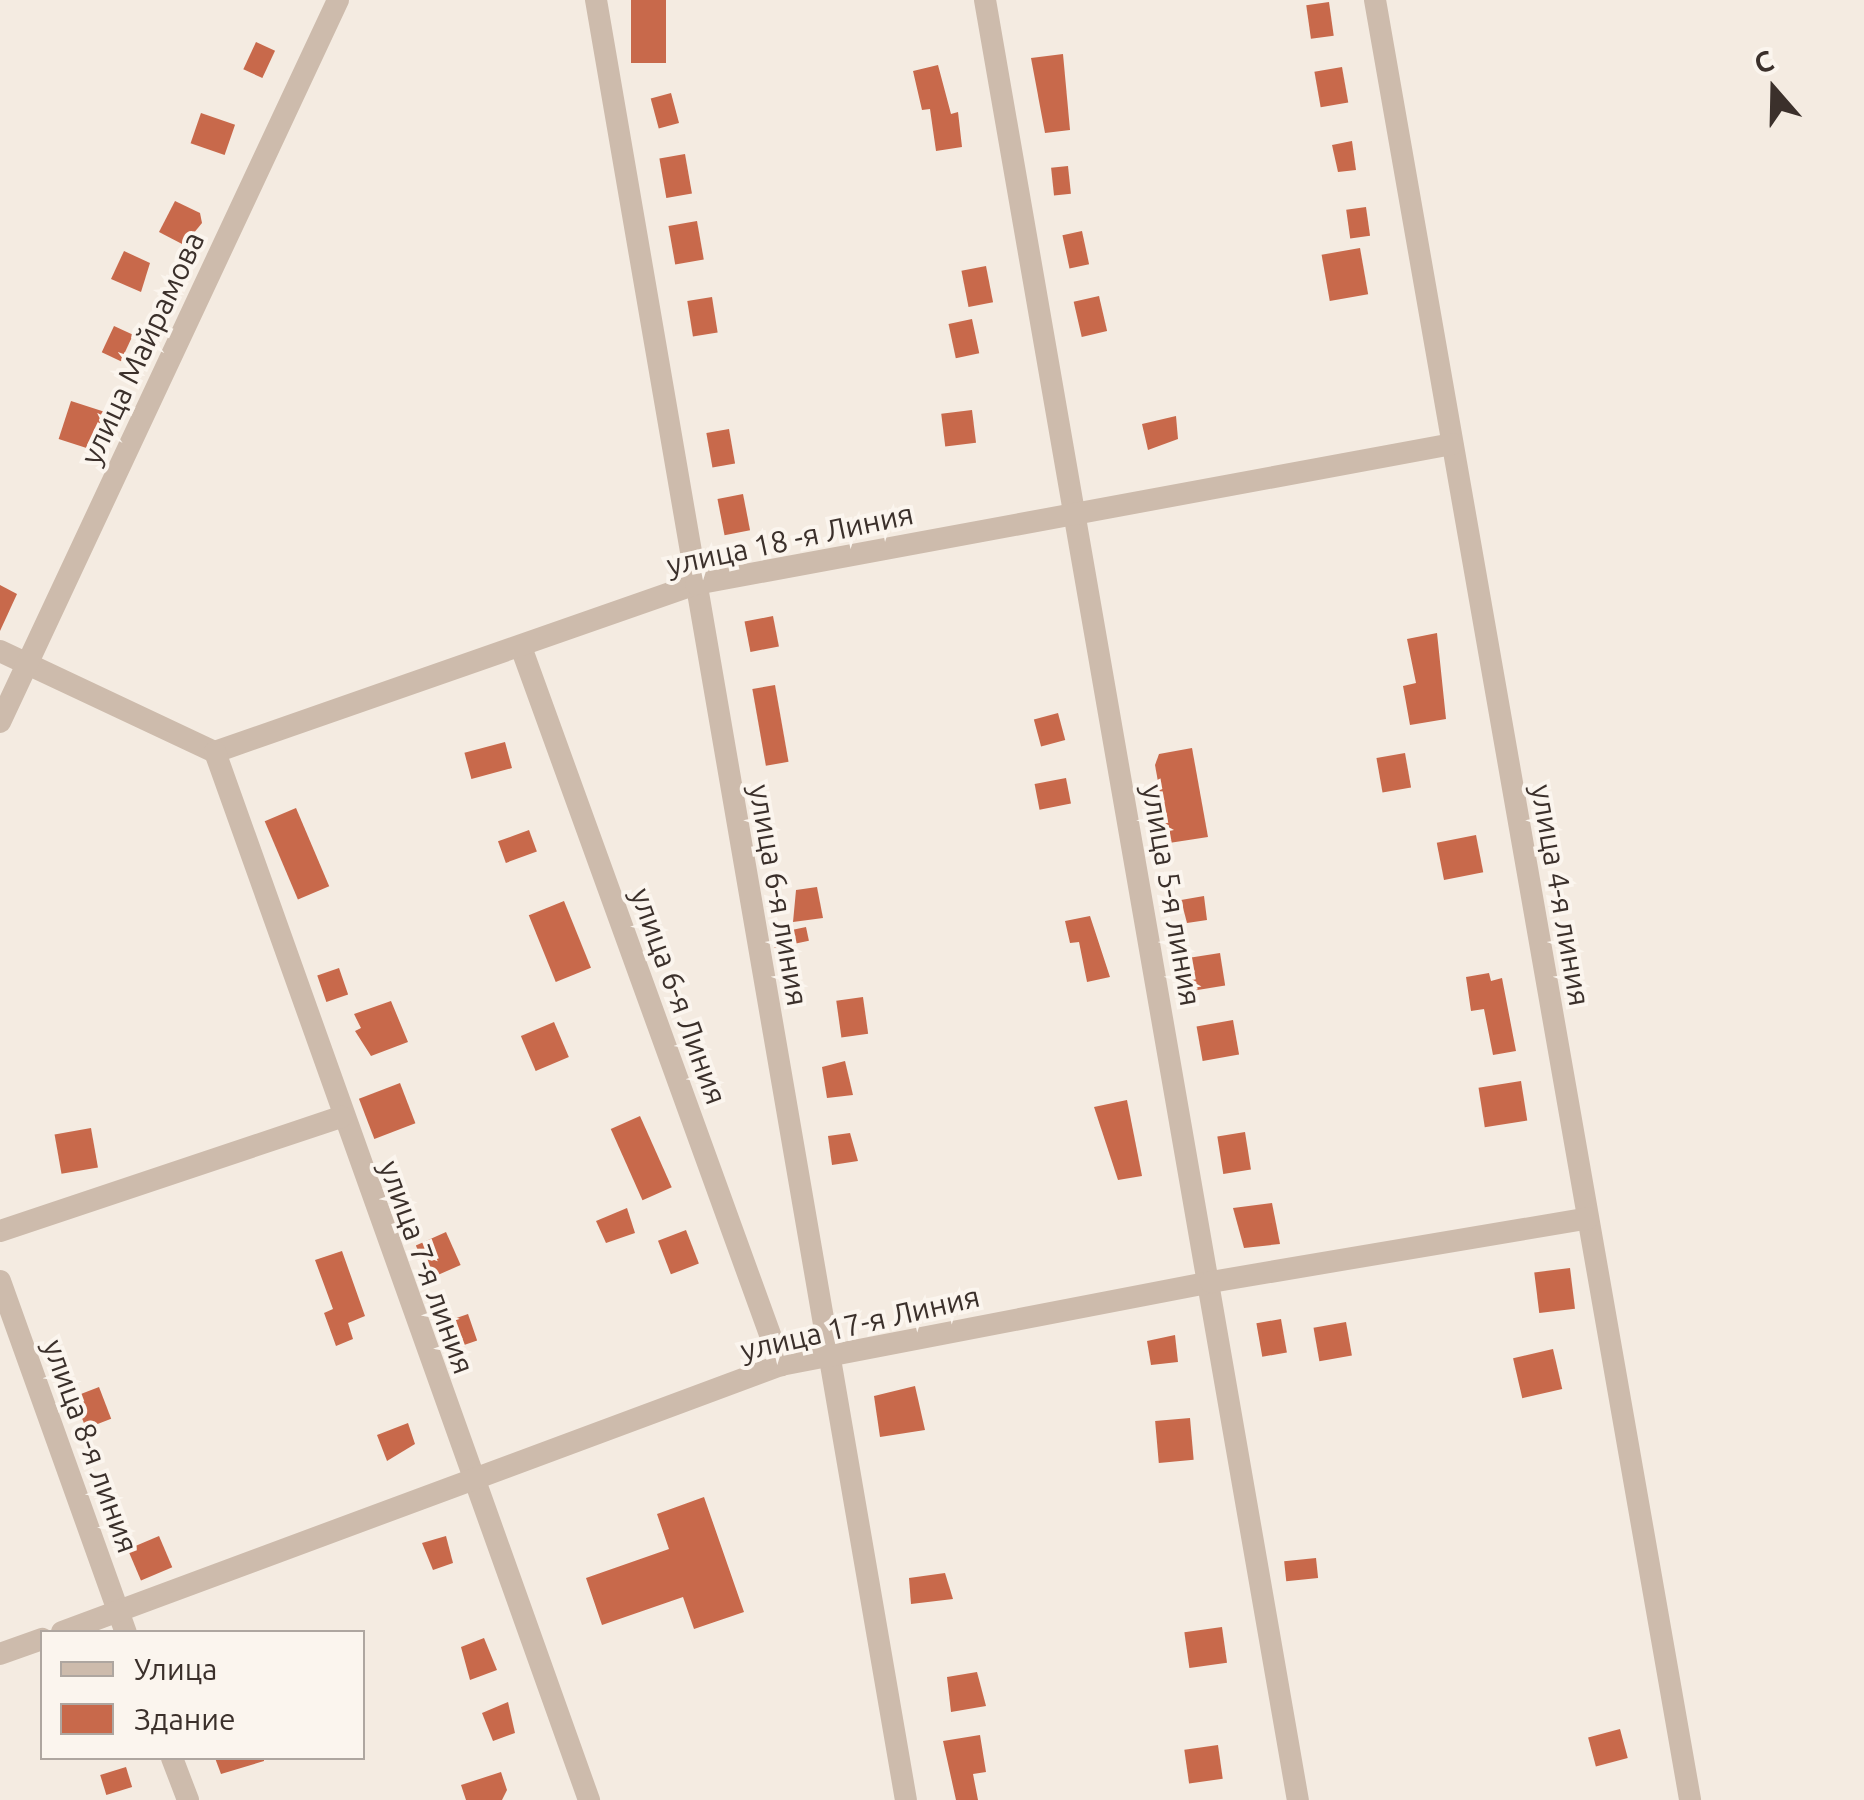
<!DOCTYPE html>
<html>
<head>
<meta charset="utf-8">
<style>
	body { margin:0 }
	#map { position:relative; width:1864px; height:1800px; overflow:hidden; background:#f4ebe1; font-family:Ubuntu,sans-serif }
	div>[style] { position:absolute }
	.building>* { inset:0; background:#c8694b; transform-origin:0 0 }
	.minor>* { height:22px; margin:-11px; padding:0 11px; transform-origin:11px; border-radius:11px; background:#cdbbac }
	span { translate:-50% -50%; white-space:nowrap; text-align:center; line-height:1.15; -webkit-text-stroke:8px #fbf5ee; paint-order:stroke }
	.street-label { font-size:30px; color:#3b302b }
	.legend { position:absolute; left:40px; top:1630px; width:325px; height:130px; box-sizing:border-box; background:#fbf5ee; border:2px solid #aea6a0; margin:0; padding:12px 18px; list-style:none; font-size:30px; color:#3b302b }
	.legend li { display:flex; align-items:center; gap:20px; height:50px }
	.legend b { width:50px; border:2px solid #aea6a0 }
	.north { position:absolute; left:1724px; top:40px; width:100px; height:100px; -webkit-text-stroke:8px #fbf5ee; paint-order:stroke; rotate:340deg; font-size:28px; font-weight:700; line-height:40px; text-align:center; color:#3b302b }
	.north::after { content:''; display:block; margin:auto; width:35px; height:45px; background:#3b302b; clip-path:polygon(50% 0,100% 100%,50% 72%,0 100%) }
</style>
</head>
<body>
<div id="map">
	<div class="building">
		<div style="left:631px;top:0;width:35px;height:63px"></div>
		<div style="left:1329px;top:2px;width:34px;height:23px;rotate:82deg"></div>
		<div style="left:256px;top:42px;width:21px;height:30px;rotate:25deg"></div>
		<div style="clip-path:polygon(1063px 54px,1070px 130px,1045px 133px,1031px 58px)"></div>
		<div style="clip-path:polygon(938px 65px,951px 114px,958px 112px,962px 147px,936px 151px,930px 109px,922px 110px,913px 71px)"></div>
		<div style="left:1342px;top:67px;width:36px;height:28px;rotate:80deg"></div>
		<div style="left:671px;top:93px;width:31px;height:21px;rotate:75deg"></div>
		<div style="left:201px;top:113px;width:36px;height:32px;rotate:19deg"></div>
		<div style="clip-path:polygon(1352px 141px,1356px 170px,1338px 172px,1332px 145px)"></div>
		<div style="left:685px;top:154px;width:40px;height:26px;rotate:80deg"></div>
		<div style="left:1068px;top:166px;width:28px;height:17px;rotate:84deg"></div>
		<div style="clip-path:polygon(175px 201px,200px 213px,202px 223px,184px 245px,159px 232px)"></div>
		<div style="left:1366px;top:207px;width:29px;height:20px;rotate:82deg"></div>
		<div style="left:697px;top:221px;width:39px;height:29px;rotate:80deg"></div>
		<div style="left:1082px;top:231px;width:34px;height:20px;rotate:78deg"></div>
		<div style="left:1360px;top:248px;width:47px;height:39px;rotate:80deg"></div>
		<div style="clip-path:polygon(124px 251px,150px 263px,141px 292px,111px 279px)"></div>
		<div style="left:986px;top:266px;width:37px;height:25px;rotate:79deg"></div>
		<div style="left:1099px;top:296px;width:36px;height:26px;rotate:77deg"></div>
		<div style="left:712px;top:297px;width:36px;height:25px;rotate:81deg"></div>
		<div style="left:972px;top:319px;width:35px;height:24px;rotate:78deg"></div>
		<div style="left:114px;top:326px;width:21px;height:29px;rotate:25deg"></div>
		<div style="left:71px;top:401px;width:35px;height:40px;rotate:18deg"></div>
		<div style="left:972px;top:410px;width:33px;height:31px;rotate:83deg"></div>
		<div style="clip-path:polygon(1176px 416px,1178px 439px,1148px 450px,1142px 424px)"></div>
		<div style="left:729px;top:429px;width:35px;height:23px;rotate:80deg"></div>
		<div style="left:743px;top:494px;width:37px;height:26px;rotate:79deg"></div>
		<div style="clip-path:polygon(0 585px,17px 594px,0 631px)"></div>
		<div style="left:773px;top:616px;width:31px;height:29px;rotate:79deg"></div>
		<div style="clip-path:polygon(1437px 633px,1446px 719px,1410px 725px,1403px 686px,1416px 683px,1407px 639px)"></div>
		<div style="left:775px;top:685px;width:78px;height:23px;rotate:80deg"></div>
		<div style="left:1058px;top:713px;width:28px;height:25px;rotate:75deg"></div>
		<div style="left:505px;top:742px;width:27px;height:42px;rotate:75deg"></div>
		<div style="clip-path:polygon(1192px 748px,1208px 837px,1169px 843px,1155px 765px,1159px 754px)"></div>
		<div style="left:1405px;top:753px;width:35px;height:29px;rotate:80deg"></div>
		<div style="left:1066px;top:778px;width:26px;height:32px;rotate:79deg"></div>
		<div style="left:296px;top:808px;width:85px;height:34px;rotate:67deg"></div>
		<div style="left:529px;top:830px;width:23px;height:33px;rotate:70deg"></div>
		<div style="left:1476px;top:835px;width:38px;height:40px;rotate:79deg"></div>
		<div style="clip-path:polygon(817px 887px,823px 918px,793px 922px,796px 890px)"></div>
		<div style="clip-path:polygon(1204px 896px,1207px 920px,1187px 923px,1181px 900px)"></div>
		<div style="left:564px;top:901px;width:72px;height:38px;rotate:68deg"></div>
		<div style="clip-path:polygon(1090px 916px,1110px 977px,1087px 982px,1079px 942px,1070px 943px,1065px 921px)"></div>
		<div style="left:806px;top:927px;width:14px;height:35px;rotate:78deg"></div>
		<div style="left:1220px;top:953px;width:33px;height:34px;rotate:81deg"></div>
		<div style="left:339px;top:968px;width:28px;height:23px;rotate:71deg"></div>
		<div style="clip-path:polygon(1489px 973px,1491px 981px,1502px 978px,1516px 1051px,1493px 1055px,1484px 1009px,1471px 1011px,1466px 977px)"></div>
		<div style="left:863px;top:997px;width:37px;height:27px;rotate:82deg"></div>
		<div style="clip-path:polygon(391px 1001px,408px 1042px,371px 1056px,355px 1031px,361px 1028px,354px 1014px)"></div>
		<div style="left:1233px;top:1020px;width:35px;height:37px;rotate:80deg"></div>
		<div style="left:554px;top:1022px;width:38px;height:36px;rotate:67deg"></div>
		<div style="clip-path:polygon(845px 1061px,853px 1095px,827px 1098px,822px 1067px)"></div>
		<div style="left:1521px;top:1081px;width:40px;height:43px;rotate:81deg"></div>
		<div style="left:400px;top:1083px;width:43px;height:44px;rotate:69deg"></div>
		<div style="clip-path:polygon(1127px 1100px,1142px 1176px,1118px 1180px,1094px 1107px)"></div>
		<div style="left:640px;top:1116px;width:78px;height:32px;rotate:66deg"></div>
		<div style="left:91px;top:1128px;width:40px;height:37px;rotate:80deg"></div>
		<div style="left:1245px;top:1132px;width:38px;height:28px;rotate:81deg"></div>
		<div style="clip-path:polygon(850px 1133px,858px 1161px,832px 1165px,828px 1136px)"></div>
		<div style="clip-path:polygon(1272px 1203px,1280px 1244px,1244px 1248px,1233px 1208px)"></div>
		<div style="clip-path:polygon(627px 1208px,635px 1233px,606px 1243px,596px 1221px)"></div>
		<div style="left:686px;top:1230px;width:36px;height:30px;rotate:69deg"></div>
		<div style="left:446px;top:1232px;width:36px;height:33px;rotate:66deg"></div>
		<div style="clip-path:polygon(342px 1251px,365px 1316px,348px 1323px,353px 1339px,336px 1346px,324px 1313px,333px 1309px,315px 1260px)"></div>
		<div style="left:1570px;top:1268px;width:41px;height:36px;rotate:83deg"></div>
		<div style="left:468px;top:1314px;width:28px;height:32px;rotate:71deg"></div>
		<div style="left:1281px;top:1319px;width:34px;height:25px;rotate:80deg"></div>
		<div style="left:1346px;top:1322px;width:34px;height:33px;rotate:80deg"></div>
		<div style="clip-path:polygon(1175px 1335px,1178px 1362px,1151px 1365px,1147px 1341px)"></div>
		<div style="left:1553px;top:1349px;width:41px;height:41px;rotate:77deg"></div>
		<div style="clip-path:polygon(915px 1386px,925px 1430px,880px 1437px,874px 1396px)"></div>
		<div style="left:99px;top:1387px;width:34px;height:27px;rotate:69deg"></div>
		<div style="left:1190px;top:1418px;width:42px;height:35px;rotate:85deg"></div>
		<div style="clip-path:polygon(408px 1423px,415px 1444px,387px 1461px,377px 1435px)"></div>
		<div style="clip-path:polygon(704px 1497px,744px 1612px,694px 1629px,683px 1597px,602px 1625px,586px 1578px,669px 1549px,657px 1514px)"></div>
		<div style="left:159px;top:1536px;width:34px;height:34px;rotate:67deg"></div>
		<div style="clip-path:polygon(446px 1536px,453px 1563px,433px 1570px,422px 1543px)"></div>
		<div style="left:1316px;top:1558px;width:20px;height:32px;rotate:84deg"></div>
		<div style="clip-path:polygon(945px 1573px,953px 1599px,911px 1604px,909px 1578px)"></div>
		<div style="left:1222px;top:1627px;width:36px;height:38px;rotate:82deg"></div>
		<div style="clip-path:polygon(484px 1638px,497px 1670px,470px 1680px,461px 1647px)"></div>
		<div style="clip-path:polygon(977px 1672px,986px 1706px,951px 1712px,947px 1677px)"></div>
		<div style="clip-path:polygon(508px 1702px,515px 1733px,493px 1741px,482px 1713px)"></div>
		<div style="left:1620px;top:1729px;width:30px;height:33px;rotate:75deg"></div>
		<div style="clip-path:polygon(980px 1735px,986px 1772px,973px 1774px,978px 1800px,956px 1800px,943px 1741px)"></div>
		<div style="left:1218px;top:1745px;width:34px;height:34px;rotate:82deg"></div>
		<div style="clip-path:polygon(215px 1758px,264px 1758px,264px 1761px,221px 1774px)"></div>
		<div style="left:126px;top:1767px;width:21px;height:27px;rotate:73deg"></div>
		<div style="clip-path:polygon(501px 1772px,507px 1790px,502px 1800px,466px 1800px,461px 1785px)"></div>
	</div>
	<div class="minor">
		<div style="left:596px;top:0;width:1826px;rotate:80.23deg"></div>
		<div style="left:985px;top:0;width:1827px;rotate:80.14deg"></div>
		<div style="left:1375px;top:0;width:1827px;rotate:80.07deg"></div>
		<div style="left:521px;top:647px;width:764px;rotate:70.09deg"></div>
		<div style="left:0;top:651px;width:238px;rotate:25.2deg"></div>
		<div style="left:215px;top:752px;width:509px;rotate:-19.25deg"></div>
		<div style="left:696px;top:584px;width:769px;rotate:-10.49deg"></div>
		<div style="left:0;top:722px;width:797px;rotate:-64.91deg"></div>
		<div style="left:215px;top:752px;width:1113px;rotate:70.36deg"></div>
		<div style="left:0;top:1231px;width:360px;rotate:-18.5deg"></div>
		<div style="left:0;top:1281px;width:373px;rotate:70.3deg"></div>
		<div style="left:62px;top:1632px;width:767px;rotate:-20.37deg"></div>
		<div style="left:781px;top:1365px;width:438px;rotate:-10.9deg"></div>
		<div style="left:1211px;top:1282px;width:382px;rotate:-9.6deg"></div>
		<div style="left:0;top:1654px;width:45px;rotate:-19.7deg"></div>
		<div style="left:172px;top:1758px;width:45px;rotate:69.1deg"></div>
	</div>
	<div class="street-label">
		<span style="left:142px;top:348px;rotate:-65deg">улица Майрамова</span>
		<span style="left:790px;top:539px;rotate:-12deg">улица 18 -я Линия</span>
		<span style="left:779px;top:895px;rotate:80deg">улица 6-я линия</span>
		<span style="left:1172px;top:895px;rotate:80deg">улица 5-я линия</span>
		<span style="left:1561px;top:895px;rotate:80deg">улица 4-я линия</span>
		<span style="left:679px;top:996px;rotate:70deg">улица 6-я Линия</span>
		<span style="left:427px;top:1267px;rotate:70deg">улица 7-я линия</span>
		<span style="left:860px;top:1323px;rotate:-13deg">улица 17-я Линия</span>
		<span style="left:91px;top:1446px;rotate:70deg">улица 8-я линия</span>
	</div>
	<ul class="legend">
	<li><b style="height:12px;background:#cdbbac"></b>Улица</li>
	<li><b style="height:28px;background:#c8694b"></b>Здание</li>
	</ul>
	<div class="north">С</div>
</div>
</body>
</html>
